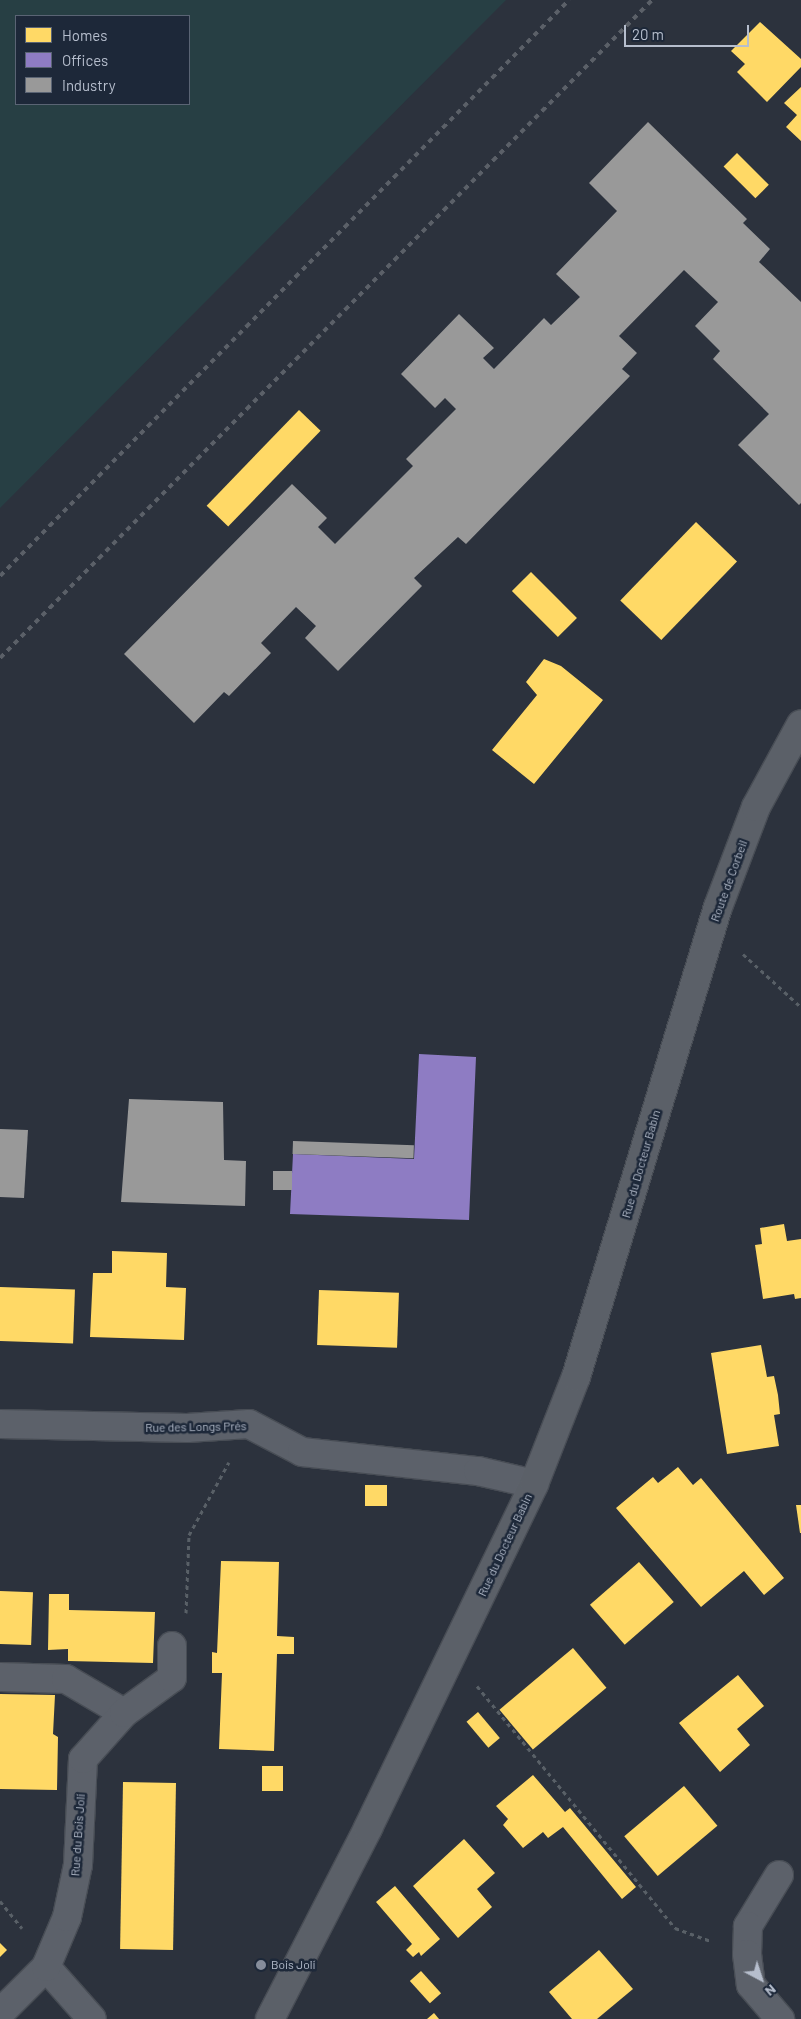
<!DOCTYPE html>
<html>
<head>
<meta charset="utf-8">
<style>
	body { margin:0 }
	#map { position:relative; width:801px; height:2019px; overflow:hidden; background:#2c323d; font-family:Barlow,sans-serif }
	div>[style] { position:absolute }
	.green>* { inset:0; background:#273f44 }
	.homes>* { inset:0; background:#ffd966; transform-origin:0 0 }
	.offices>* { inset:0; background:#8e7cc3 }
	.industry>* { inset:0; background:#999; transform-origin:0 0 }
	.path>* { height:3px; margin-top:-1.5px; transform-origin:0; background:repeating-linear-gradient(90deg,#596067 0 4px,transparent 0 8px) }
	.roads { filter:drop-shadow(1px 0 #484d55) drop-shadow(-1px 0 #484d55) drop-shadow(0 1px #484d55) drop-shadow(0 -1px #484d55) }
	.minor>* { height:28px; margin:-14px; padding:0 14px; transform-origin:14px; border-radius:14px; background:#5c616a }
	.secondary>* { height:28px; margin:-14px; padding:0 14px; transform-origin:14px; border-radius:14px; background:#5b6068 }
	.rail>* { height:4px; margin-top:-2px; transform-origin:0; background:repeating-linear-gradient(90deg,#5b6068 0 5px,transparent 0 10px) }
	.dots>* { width:14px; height:14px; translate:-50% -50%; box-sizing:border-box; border:2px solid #1d2839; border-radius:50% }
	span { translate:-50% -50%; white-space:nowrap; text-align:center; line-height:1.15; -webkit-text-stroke:5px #1d2839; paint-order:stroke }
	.street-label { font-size:12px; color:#b6becd }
	.poi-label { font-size:12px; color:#b6becd }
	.left { translate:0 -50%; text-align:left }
	.legend { position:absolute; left:15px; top:15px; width:175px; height:90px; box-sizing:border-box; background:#1d2839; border:1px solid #5a6474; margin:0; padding:6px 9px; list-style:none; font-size:15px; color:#b6becd }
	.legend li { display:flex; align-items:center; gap:10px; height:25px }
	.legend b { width:25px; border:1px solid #5a6474 }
	.north { position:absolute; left:736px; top:1954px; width:50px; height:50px; -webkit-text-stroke:4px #1d2839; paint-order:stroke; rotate:140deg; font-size:14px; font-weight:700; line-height:20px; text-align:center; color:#b6becd }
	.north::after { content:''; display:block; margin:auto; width:18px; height:22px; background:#b6becd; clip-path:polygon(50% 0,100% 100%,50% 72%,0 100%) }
	.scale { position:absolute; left:624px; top:25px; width:125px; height:22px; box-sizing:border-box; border:2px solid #b6becd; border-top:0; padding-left:6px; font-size:15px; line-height:18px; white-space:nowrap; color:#b6becd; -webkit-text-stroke:4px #1d2839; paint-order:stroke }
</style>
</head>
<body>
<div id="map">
	<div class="green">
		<div style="clip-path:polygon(evenodd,0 0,506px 0,0 508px,0 0,16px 16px,189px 16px,189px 104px,16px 104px,16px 16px)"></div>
	</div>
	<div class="homes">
		<div style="clip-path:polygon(760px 22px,801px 59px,801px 67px,767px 102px,737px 72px,745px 64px,731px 51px)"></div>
		<div style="clip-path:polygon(801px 87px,801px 141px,786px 127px,797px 115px,784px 103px)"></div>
		<div style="left:737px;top:153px;width:45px;height:19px;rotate:45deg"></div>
		<div style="left:299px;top:410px;width:30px;height:133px;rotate:44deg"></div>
		<div style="left:696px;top:522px;width:57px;height:109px;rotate:44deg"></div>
		<div style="left:531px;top:572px;width:65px;height:27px;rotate:45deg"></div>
		<div style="clip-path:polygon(544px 659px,561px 666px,603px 700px,534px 784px,492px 750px,537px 695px,526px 682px)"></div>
		<div style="clip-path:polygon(784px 1224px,787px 1241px,801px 1239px,801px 1298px,795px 1299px,794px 1294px,763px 1299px,755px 1245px,762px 1244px,760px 1228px)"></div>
		<div style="clip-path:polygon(112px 1251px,167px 1253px,166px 1287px,186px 1288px,184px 1340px,90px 1337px,93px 1273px,112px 1273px)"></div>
		<div style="left:0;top:1287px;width:75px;height:54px;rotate:2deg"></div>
		<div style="left:319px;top:1290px;width:80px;height:55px;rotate:2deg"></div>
		<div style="clip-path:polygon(761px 1345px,767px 1377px,774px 1376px,778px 1395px,780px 1414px,774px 1415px,779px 1446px,727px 1454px,711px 1353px)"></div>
		<div style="clip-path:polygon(678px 1467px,693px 1485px,701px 1478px,784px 1578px,764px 1595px,744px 1571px,701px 1607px,616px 1508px,653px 1477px,658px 1483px)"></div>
		<div style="left:365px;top:1485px;width:22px;height:21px"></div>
		<div style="clip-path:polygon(796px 1505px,801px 1505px,801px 1533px,800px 1533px)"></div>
		<div style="clip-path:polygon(221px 1561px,279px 1562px,277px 1636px,294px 1637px,294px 1654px,277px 1654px,274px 1751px,219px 1749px,222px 1673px,212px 1673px,212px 1652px,217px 1653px)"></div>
		<div style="left:639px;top:1562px;width:53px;height:65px;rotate:49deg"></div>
		<div style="left:0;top:1591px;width:33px;height:53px;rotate:2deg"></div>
		<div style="clip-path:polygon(49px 1594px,69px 1594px,69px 1610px,155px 1612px,153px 1663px,68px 1661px,68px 1649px,48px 1650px)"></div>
		<div style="left:573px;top:1648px;width:52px;height:96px;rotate:50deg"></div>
		<div style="clip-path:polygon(738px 1675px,764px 1706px,737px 1729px,750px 1745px,720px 1772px,679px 1723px)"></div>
		<div style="clip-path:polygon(0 1694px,55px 1695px,53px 1734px,58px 1737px,57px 1790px,0 1789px)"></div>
		<div style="left:478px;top:1712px;width:34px;height:15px;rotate:50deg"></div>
		<div style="left:262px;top:1766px;width:21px;height:25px"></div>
		<div style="clip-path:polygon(533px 1775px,565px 1812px,570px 1808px,636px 1887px,622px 1899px,563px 1827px,548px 1838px,543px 1832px,523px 1848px,503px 1825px,508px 1819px,496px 1806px)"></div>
		<div style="left:123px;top:1782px;width:53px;height:167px;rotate:1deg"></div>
		<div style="left:684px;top:1786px;width:52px;height:78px;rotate:50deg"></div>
		<div style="clip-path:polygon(464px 1839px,495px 1873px,477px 1889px,492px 1907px,458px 1938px,413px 1886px)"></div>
		<div style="clip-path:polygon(395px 1886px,440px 1939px,421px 1956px,419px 1952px,413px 1957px,406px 1950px,412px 1944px,376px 1902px)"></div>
		<div style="clip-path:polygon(0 1943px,7px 1950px,0 1957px)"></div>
		<div style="clip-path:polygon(599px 1950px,633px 1989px,597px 2019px,572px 2019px,549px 1992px)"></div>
		<div style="left:421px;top:1971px;width:30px;height:15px;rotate:48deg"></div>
		<div style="clip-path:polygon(434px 2013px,439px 2019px,427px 2019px)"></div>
	</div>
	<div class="offices">
		<div style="clip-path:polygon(419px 1054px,476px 1057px,469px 1220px,290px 1214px,293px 1154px,414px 1159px)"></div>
	</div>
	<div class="industry">
		<div style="clip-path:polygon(648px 122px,747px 219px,743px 223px,770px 249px,759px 262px,801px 302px,801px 503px,799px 505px,738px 445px,769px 414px,713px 359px,720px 351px,695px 326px,718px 302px,684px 270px,619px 336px,637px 353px,622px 369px,630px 376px,466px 544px,458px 537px,414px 578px,422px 586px,338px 671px,305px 638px,316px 626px,296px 607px,261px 643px,271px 653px,229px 696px,224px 692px,194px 723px,124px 654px,292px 484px,327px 518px,318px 527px,335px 544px,413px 466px,406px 459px,456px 409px,445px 398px,435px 408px,401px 374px,459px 314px,494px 348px,483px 358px,494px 369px,544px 318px,551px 325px,580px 297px,556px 274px,617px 211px,589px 183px)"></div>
		<div style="clip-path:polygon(129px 1099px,223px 1102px,224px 1160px,246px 1161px,245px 1206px,121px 1202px)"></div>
		<div style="clip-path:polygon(0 1129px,28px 1130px,24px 1198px,0 1197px)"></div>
		<div style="left:293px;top:1141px;width:121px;height:13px;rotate:2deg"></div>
		<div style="left:273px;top:1171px;width:19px;height:19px"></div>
	</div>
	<div class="path">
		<div style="left:743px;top:954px;width:79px;rotate:42.4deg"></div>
		<div style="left:186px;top:1613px;width:78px;rotate:-87.8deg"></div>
		<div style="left:189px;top:1535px;width:83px;rotate:-61.3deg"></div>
		<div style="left:477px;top:1686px;width:313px;rotate:50.7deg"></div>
		<div style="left:675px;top:1928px;width:38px;rotate:20deg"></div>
		<div style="left:0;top:1901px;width:35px;rotate:51deg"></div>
	</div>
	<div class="roads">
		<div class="minor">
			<div style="left:0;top:1424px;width:187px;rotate:1.2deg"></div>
			<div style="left:187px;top:1428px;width:62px;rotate:-3.7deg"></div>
			<div style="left:249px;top:1424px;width:60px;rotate:27.8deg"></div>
			<div style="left:302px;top:1452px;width:177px;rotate:6.2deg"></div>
			<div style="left:478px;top:1471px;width:57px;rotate:13.1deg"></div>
			<div style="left:0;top:1677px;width:66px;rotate:1.7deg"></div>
			<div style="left:66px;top:1679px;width:67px;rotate:30.4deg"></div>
			<div style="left:779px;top:1875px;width:60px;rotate:121.3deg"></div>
			<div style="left:748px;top:1926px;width:28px;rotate:92deg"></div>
			<div style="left:747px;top:1954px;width:31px;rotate:83deg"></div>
			<div style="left:751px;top:1985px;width:45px;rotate:49.5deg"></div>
			<div style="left:46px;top:1967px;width:69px;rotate:48.5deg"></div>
			<div style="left:0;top:2013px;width:65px;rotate:-45deg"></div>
			<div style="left:46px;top:1967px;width:54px;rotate:-67.2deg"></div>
			<div style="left:67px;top:1917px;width:53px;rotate:-78.1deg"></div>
			<div style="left:78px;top:1865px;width:106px;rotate:-87.3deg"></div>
			<div style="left:83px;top:1759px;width:62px;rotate:-48.3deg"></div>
			<div style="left:124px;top:1713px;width:59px;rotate:-36.1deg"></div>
			<div style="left:172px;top:1678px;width:32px;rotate:-90deg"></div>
		</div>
		<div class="secondary">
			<div style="left:270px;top:2019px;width:215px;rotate:-62.8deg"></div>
			<div style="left:368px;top:1828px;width:382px;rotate:-64.2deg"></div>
			<div style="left:534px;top:1484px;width:115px;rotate:-68.6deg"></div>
			<div style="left:576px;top:1377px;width:491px;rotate:-73.2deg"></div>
			<div style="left:718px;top:907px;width:107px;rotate:-69.2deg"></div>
			<div style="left:756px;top:807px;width:94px;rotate:-61.5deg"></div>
		</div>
	</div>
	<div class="rail">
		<div style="left:0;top:576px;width:810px;rotate:-45.35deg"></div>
		<div style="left:0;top:658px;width:926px;rotate:-45.26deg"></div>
	</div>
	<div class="dots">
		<div style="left:261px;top:1965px;background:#868d9b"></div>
	</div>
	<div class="street-label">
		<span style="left:729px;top:881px;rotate:-70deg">Route de Corbeil</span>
		<span style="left:641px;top:1164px;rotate:-74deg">Rue du Docteur Babin</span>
		<span style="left:196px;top:1427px;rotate:-1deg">Rue des Longs Prés</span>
		<span style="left:505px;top:1545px;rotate:-65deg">Rue du Docteur Babin</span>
		<span style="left:78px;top:1835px;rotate:-86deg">Rue du Bois Joli</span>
	</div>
	<div class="poi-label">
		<span class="left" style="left:271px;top:1965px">Bois Joli</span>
	</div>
	<ul class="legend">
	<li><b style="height:14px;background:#ffd966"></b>Homes</li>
	<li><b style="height:14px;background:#8e7cc3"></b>Offices</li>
	<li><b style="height:14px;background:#999"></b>Industry</li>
	</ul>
	<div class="north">N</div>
	<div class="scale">20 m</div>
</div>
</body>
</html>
